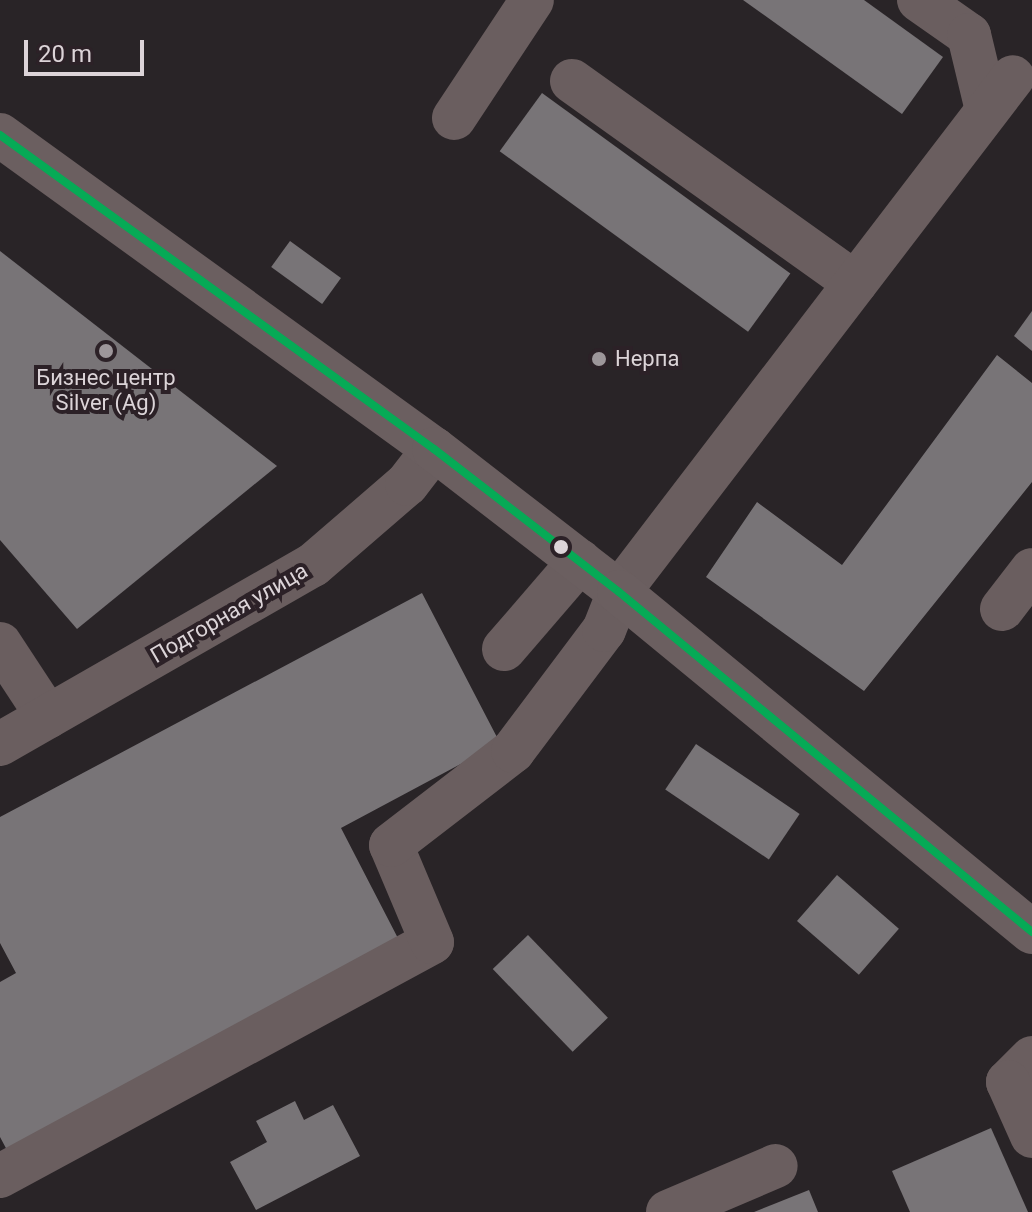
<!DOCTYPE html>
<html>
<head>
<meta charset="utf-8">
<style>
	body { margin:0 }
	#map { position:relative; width:1032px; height:1212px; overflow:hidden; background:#292427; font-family:Roboto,sans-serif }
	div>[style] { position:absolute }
	.building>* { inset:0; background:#787477; transform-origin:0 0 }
	.minor>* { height:44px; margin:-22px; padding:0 22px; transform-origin:22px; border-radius:22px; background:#6a5e5f }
	.major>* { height:44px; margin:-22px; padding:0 22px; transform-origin:22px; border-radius:22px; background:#6b5f60 }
	.bus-1>* { height:8px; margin:-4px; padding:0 4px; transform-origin:4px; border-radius:4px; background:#06aa56 }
	.dots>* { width:22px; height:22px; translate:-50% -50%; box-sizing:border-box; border:4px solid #2c2127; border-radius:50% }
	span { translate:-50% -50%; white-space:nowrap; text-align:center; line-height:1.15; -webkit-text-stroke:8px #2c2127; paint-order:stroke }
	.poi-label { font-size:22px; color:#dcd4d8 }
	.left { translate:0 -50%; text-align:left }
	.street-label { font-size:22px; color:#dcd4d8 }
	.scale { position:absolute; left:24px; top:40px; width:120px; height:36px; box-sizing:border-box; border:4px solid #dcd4d8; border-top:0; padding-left:10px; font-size:24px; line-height:28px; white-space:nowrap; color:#dcd4d8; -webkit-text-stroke:6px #2c2127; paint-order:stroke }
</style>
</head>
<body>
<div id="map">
	<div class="building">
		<div style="clip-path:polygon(743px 0,864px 0,943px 57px,902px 114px)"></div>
		<div style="left:542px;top:93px;width:307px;height:72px;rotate:36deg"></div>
		<div style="left:290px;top:241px;width:63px;height:32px;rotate:36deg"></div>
		<div style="clip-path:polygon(0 251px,277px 466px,77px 629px,0 540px)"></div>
		<div style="clip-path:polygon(1032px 311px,1032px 351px,1014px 336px)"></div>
		<div style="clip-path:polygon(997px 355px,1032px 383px,1032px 482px,864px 691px,706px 577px,757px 502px,842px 565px)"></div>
		<div style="clip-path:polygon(422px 593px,500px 743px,341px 828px,402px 946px,8px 1152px,0 1137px,0 982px,16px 973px,0 943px,0 817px)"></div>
		<div style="left:696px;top:744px;width:125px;height:55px;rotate:34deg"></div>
		<div style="left:837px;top:875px;width:82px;height:61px;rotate:41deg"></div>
		<div style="left:528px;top:935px;width:115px;height:49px;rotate:46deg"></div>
		<div style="clip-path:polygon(295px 1101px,304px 1120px,333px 1105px,360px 1156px,256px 1210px,230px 1162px,267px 1142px,256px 1121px)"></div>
		<div style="clip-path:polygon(991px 1128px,1028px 1212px,910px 1212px,892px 1171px)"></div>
		<div style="clip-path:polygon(809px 1190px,818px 1212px,754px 1212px)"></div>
	</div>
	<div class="minor">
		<div style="left:919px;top:0;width:61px;rotate:35deg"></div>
		<div style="left:969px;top:35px;width:77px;rotate:76.5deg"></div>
		<div style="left:572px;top:81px;width:348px;rotate:35.5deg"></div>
		<div style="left:454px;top:118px;width:141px;rotate:-56.5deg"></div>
		<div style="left:1002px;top:609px;width:49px;rotate:-52.4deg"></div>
		<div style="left:0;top:644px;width:87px;rotate:56.7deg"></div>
		<div style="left:504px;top:649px;width:116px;rotate:-49.2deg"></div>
		<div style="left:0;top:744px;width:361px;rotate:-29.8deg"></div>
		<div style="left:313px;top:565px;width:124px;rotate:-40.8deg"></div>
		<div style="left:407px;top:484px;width:44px;rotate:-52.4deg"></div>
		<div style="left:1032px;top:1058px;width:34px;rotate:135deg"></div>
		<div style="left:1008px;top:1082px;width:59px;rotate:66deg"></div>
		<div style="left:0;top:1176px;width:491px;rotate:-28.4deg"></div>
		<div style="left:432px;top:942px;width:105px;rotate:-112.9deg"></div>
		<div style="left:391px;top:845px;width:154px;rotate:-37.6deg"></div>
		<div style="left:513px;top:751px;width:151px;rotate:-53.1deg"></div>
		<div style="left:604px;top:630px;width:41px;rotate:-68.5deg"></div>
		<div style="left:619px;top:592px;width:648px;rotate:-52.58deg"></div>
		<div style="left:668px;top:1212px;width:117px;rotate:-23.1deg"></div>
	</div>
	<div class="major">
		<div style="left:0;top:135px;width:536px;rotate:35.89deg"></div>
		<div style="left:434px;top:449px;width:234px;rotate:37.7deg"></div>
		<div style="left:619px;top:592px;width:535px;rotate:39.46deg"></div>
	</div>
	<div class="bus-1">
		<div style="left:0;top:135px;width:536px;rotate:35.89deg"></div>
		<div style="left:434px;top:449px;width:234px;rotate:37.7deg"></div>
		<div style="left:619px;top:592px;width:535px;rotate:39.46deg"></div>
	</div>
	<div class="dots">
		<div style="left:106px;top:351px;background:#9d969a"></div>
		<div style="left:599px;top:359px;background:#9d969a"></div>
		<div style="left:561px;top:547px;background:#dcd4d8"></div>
	</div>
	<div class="poi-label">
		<span class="left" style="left:615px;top:359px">Нерпа</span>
		<span style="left:106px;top:390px">Бизнес центр<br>Silver (Ag)</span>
	</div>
	<div class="street-label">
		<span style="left:229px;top:613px;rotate:-30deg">Подгорная улица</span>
	</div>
	<div class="scale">20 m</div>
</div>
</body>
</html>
